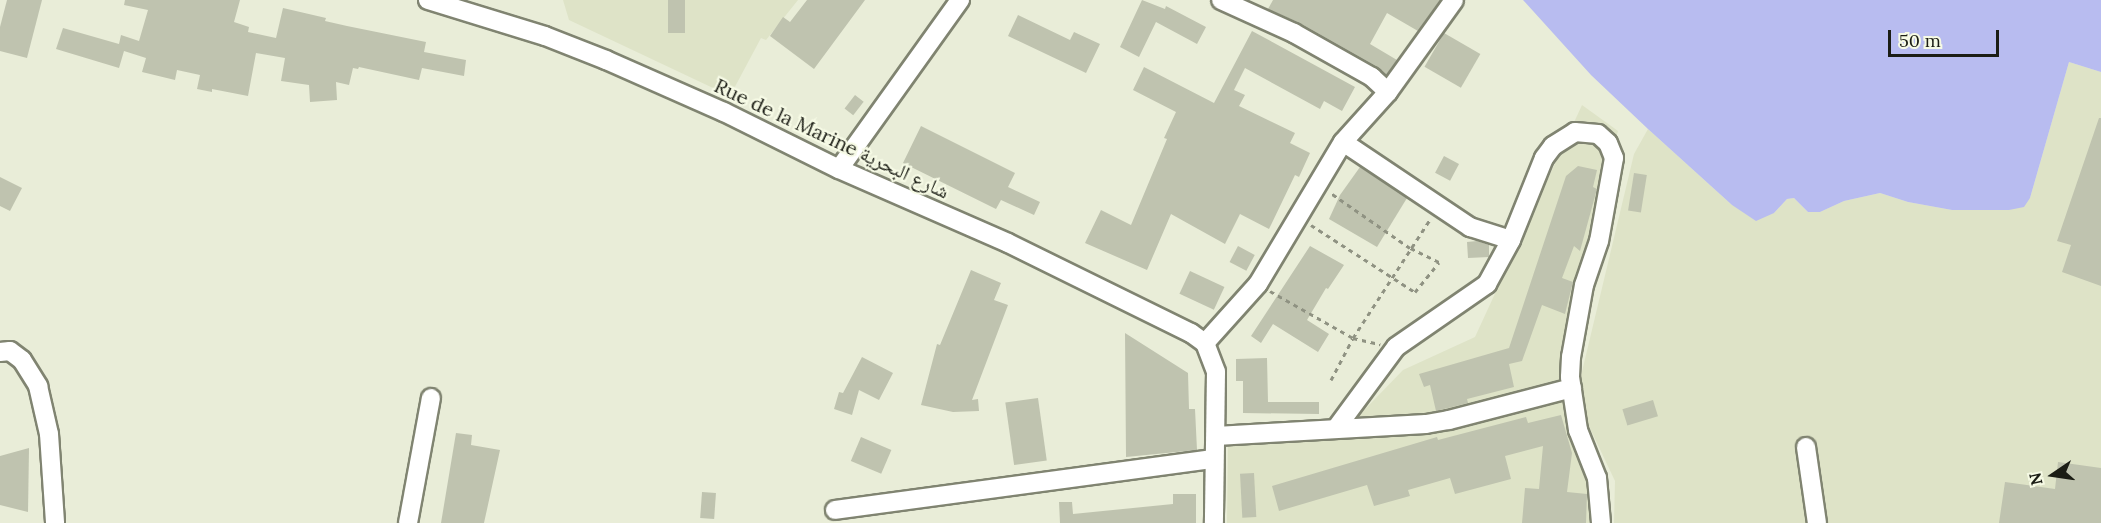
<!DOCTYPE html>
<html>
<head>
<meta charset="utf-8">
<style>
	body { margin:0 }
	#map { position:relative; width:2101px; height:523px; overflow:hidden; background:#e9edd8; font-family:Lora,"Noto Naskh Arabic",serif }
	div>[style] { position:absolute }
	.built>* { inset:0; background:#dee3c7 }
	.water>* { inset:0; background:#b8bcf0 }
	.building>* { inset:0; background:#bfc3af; transform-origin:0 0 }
	.path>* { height:3px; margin-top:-1.5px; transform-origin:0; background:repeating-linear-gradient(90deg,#8f9282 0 4.5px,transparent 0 9px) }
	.roads { filter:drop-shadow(2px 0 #808471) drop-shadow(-2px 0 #808471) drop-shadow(0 2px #808471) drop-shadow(0 -2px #808471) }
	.minor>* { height:18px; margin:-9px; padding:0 9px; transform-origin:9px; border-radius:9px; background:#fff }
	span { translate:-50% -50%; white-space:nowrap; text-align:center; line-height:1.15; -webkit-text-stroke:4.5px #f6fae5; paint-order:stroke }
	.street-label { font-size:20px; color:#1b1d15 }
	.north { position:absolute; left:2023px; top:445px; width:60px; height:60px; -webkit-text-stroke:4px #f6fae5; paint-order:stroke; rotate:257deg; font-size:16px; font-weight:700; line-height:24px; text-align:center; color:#1b1d15 }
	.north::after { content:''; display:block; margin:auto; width:21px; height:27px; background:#1b1d15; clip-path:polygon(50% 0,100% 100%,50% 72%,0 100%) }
	.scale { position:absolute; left:1888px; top:30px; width:111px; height:27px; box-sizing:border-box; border:3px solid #1b1d15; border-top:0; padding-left:8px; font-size:18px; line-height:21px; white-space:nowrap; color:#1b1d15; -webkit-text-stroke:4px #f6fae5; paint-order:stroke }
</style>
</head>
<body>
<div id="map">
	<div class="built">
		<div style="clip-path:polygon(563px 0,798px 0,766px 40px,761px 38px,730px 96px,569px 20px)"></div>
		<div style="clip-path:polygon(2069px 62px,2101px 72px,2101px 523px,1614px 523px,1615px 481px,1588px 424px,1580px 380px,1634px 154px,1648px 129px,1732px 205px,1774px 213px,1787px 199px,1794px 198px,1808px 212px,1820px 212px,1844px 201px,1880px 193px,1908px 202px,1952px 210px,2009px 210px,2030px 198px)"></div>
		<div style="clip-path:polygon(1582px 105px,1618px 131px,1567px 322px,1563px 360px,1599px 488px,1597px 523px,1227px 523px,1228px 437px,1342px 433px,1403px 370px,1475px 337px)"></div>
	</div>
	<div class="water">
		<div style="clip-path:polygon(1523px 0,2101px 0,2101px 72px,2069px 62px,2030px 198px,2024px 207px,2009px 210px,1952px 210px,1908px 202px,1880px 193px,1844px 201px,1820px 212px,1808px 212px,1794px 198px,1787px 199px,1774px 213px,1756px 221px,1732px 205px,1648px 129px,1591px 75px)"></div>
	</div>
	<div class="building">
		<div style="clip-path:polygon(7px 0,42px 0,27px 58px,0 51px,0 27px)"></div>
		<div style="clip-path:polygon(125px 0,240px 0,234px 22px,249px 27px,248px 32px,276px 38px,283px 8px,326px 18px,325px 21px,347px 26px,426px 42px,424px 52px,466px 60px,464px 76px,422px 68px,419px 80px,359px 67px,358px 69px,353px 68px,349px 85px,336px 82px,337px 100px,310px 102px,309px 85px,281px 81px,285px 58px,256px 53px,248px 96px,212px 89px,212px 92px,197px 89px,200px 75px,177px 70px,175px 80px,142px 72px,146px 58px,124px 51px,119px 68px,56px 49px,63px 28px,119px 44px,121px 35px,139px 41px,148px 10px,124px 5px)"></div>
		<div style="left:668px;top:0;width:17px;height:33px"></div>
		<div style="clip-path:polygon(807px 0,865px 0,814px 69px,770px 36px,783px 17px,790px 22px)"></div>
		<div style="clip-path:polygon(1142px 0,1165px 9px,1166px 6px,1206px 27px,1197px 44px,1156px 22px,1139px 57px,1120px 47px)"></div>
		<div style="clip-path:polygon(1273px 0,1440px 0,1418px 31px,1387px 13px,1370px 44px,1397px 60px,1386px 75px,1378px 67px,1300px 23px,1268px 9px)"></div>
		<div style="clip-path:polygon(1018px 15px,1070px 40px,1074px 32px,1100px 44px,1086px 73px,1008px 36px)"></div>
		<div style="clip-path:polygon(1252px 31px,1355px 87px,1342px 111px,1324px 101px,1320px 109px,1245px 68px,1234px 90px,1245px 95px,1239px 106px,1295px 133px,1290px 143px,1310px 153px,1299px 177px,1295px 175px,1269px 229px,1240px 214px,1225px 244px,1171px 214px,1147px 270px,1085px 243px,1101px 210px,1131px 225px,1167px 139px,1164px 138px,1176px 112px,1133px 90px,1144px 67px,1214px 103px)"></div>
		<div style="left:1444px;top:33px;width:42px;height:39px;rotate:30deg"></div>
		<div style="left:855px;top:95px;width:11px;height:17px;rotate:38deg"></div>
		<div style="clip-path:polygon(2099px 118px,2101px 118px,2101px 286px,2062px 272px,2071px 245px,2057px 241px)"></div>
		<div style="clip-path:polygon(921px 126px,1015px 173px,1008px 187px,1040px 202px,1034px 215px,1001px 200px,996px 209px,903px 163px)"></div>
		<div style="left:1444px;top:156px;width:17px;height:19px;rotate:28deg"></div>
		<div style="clip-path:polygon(1578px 166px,1597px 170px,1593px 187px,1597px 189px,1580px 251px,1574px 246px,1562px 278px,1573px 282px,1565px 314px,1542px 305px,1522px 361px,1509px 364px,1514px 387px,1467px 399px,1468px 403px,1436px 411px,1430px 385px,1424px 387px,1419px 374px,1509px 348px,1566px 176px)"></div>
		<div style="clip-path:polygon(1360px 167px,1407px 198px,1377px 247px,1329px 219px,1340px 195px)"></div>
		<div style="left:1634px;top:173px;width:13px;height:38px;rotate:9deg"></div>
		<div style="clip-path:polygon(0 177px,22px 188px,10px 211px,0 206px)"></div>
		<div style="clip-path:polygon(1477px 241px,1489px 245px,1489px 257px,1468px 258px,1467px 242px)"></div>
		<div style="left:1238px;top:246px;width:19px;height:18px;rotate:28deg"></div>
		<div style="clip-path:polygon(1310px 246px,1344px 265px,1328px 289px,1326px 288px,1307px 320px,1329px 334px,1318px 352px,1273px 324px,1261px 343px,1251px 336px)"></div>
		<div style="clip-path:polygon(971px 270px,1001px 283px,994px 300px,1008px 305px,972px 400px,978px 399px,979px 411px,953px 412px,921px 405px,937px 344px,940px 345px)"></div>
		<div style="left:1190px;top:271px;width:38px;height:25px;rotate:25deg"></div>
		<div style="clip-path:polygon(1125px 333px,1188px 373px,1189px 409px,1195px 409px,1197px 450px,1126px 457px)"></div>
		<div style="clip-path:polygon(862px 357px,893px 373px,879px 400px,859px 390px,852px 415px,834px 409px,839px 392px,843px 393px)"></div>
		<div style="clip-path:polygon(1267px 358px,1268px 402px,1319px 402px,1319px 414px,1243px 413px,1243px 381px,1236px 381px,1236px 359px)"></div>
		<div style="left:1038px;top:398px;width:63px;height:33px;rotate:82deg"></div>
		<div style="left:1653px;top:400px;width:17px;height:32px;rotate:73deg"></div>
		<div style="clip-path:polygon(1561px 415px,1572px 453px,1567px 492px,1587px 494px,1586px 523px,1522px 523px,1525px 488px,1539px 489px,1543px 446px,1505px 456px,1511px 479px,1455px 494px,1450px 478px,1408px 490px,1410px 496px,1374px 506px,1367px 485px,1279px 511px,1272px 486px,1437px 437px,1438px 440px,1526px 417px,1528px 423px)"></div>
		<div style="clip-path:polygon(456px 433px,472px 435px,471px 445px,500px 450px,484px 523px,441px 523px)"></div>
		<div style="left:861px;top:437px;width:33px;height:26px;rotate:23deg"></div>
		<div style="clip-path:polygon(29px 448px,28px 512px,0 505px,0 456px)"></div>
		<div style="clip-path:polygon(2058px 462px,2101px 468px,2101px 523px,1999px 523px,2005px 482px,2055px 489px)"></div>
		<div style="left:1254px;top:473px;width:44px;height:14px;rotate:87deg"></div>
		<div style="left:702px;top:492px;width:14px;height:26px;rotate:4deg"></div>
		<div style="clip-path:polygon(1173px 494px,1196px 494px,1196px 523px,1060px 523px,1059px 502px,1072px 502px,1073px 514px,1173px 504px)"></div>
	</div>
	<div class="path">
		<div style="left:1311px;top:225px;width:124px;rotate:32.8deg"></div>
		<div style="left:1415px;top:292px;width:38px;rotate:-51deg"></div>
		<div style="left:1439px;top:262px;width:32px;rotate:-154deg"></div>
		<div style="left:1410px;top:248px;width:96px;rotate:-145.2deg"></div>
		<div style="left:1270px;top:291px;width:95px;rotate:29.5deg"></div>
		<div style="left:1353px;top:338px;width:28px;rotate:13deg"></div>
		<div style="left:1331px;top:380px;width:47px;rotate:-62.4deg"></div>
		<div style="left:1353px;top:338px;width:143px;rotate:-57deg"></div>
	</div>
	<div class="roads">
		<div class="minor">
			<div style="left:428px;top:0;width:122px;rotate:17.1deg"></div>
			<div style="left:545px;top:36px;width:66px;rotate:21.5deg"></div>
			<div style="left:606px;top:60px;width:129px;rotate:23.8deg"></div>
			<div style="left:724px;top:112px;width:128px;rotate:26.4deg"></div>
			<div style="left:839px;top:169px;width:184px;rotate:23.6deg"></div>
			<div style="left:1008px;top:243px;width:204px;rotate:26.2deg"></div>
			<div style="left:1191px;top:333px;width:17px;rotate:36deg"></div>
			<div style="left:1205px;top:343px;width:31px;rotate:69deg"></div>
			<div style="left:1216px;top:372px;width:151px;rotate:90.8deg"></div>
			<div style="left:1388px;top:92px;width:113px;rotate:-54.3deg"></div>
			<div style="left:1343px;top:142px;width:153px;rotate:33.8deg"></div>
			<div style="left:1470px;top:227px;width:43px;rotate:17.6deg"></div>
			<div style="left:839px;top:169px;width:208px;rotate:-54.4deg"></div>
			<div style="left:1205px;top:343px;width:79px;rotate:-48.1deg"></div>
			<div style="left:1258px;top:284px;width:165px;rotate:-59.1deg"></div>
			<div style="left:1343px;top:142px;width:67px;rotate:-48deg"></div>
			<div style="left:1388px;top:92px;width:22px;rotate:-137deg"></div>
			<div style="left:1372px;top:77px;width:90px;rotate:-150.6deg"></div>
			<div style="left:1294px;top:33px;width:80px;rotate:-155.7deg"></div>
			<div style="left:0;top:352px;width:10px;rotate:-6deg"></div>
			<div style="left:10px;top:351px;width:15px;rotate:37deg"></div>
			<div style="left:22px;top:360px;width:31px;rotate:58deg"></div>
			<div style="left:38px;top:386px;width:49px;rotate:77.1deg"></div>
			<div style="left:49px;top:434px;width:89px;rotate:86.1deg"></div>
			<div style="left:1337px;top:427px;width:99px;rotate:-53.6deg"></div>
			<div style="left:1396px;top:347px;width:111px;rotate:-34.7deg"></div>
			<div style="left:1487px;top:284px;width:50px;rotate:-61.4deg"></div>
			<div style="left:1511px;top:240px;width:88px;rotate:-68.1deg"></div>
			<div style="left:1544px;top:158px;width:15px;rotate:-53deg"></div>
			<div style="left:1553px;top:146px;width:26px;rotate:-32deg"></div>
			<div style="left:1575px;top:132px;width:23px;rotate:5deg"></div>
			<div style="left:1598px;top:134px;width:13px;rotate:42deg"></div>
			<div style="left:1608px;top:143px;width:16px;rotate:68deg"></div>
			<div style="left:1614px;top:158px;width:84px;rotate:100.2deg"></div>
			<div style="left:1599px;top:241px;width:46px;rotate:108.8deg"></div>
			<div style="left:1584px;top:285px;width:73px;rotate:100.2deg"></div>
			<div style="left:1571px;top:357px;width:20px;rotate:93deg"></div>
			<div style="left:1570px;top:377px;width:54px;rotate:81.4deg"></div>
			<div style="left:1578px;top:430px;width:52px;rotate:68.4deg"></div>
			<div style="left:1597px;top:478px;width:45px;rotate:84.9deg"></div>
			<div style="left:1216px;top:436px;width:210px;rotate:-3.3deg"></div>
			<div style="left:1426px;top:424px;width:23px;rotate:-10deg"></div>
			<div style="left:1449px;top:420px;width:127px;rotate:-14.6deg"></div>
			<div style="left:1806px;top:447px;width:77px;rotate:81.8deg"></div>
			<div style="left:835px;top:510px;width:382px;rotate:-7.7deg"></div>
			<div style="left:408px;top:523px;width:127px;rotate:-79.6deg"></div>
		</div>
	</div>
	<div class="street-label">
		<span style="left:832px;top:138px;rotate:25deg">Rue de la Marine شارع البحرية</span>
	</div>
	<div class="north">N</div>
	<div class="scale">50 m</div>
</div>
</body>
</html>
